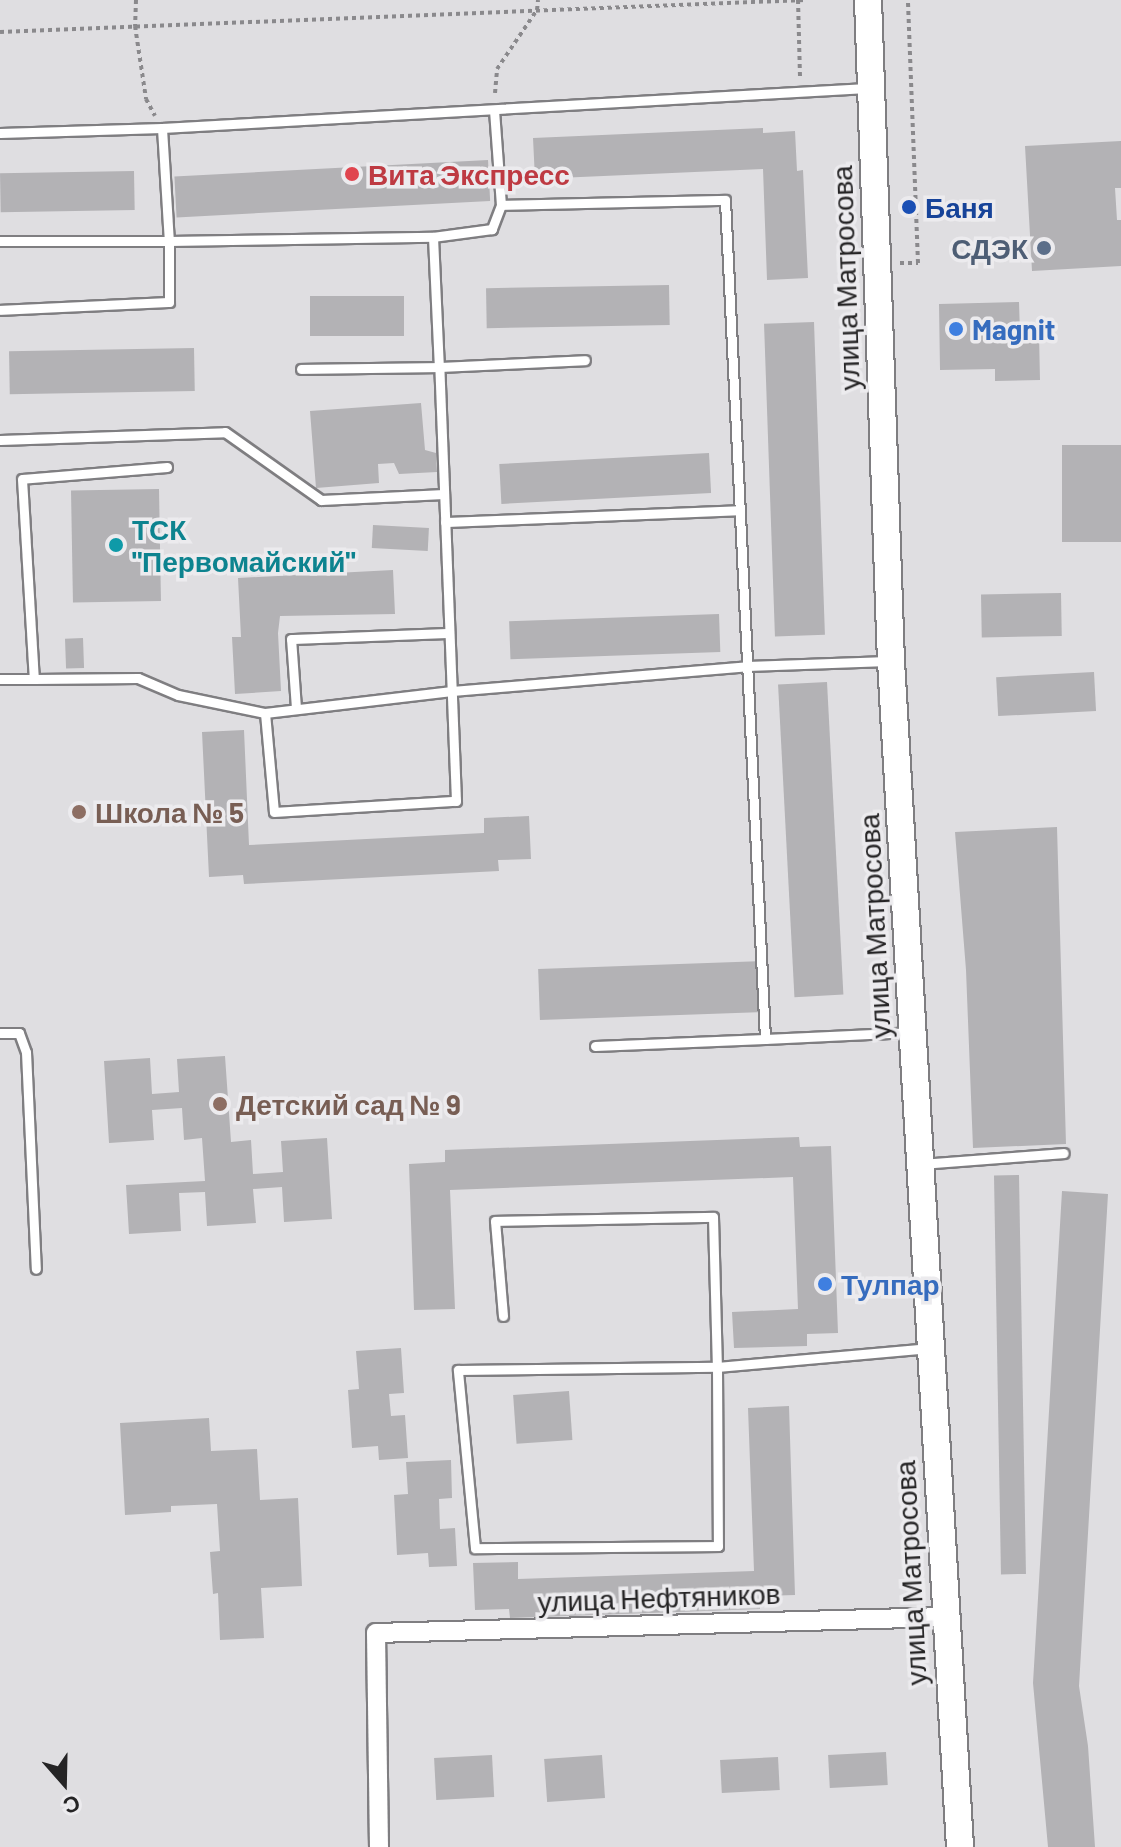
<!DOCTYPE html>
<html>
<head>
<meta charset="utf-8">
<style>
	body { margin:0 }
	#map { position:relative; width:1121px; height:1847px; overflow:hidden; background:#dfdee1; font-family:Barlow,sans-serif }
	div>[style] { position:absolute }
	.building>* { inset:0; background:#b3b2b5; transform-origin:0 0 }
	.path>* { height:4px; margin-top:-2px; transform-origin:0; background:repeating-linear-gradient(90deg,#8a898c 0 4px,transparent 0 8px) }
	.roads { filter:drop-shadow(2px 0 #7f7e81) drop-shadow(-2px 0 #7f7e81) drop-shadow(0 2px #7f7e81) drop-shadow(0 -2px #7f7e81) }
	.lane>* { height:9px; margin:-4.5px; padding:0 4.5px; transform-origin:4.5px; border-radius:4.5px; background:#fff }
	.street>* { height:18px; margin:-9px; padding:0 9px; transform-origin:9px; border-radius:9px; background:#fff }
	.secondary>* { height:26px; margin:-13px; padding:0 13px; transform-origin:13px; border-radius:13px; background:#fff }
	.dots>* { width:22px; height:22px; translate:-50% -50%; box-sizing:border-box; border:4px solid #ecebee; border-radius:50% }
	span { translate:-50% -50%; white-space:nowrap; text-align:center; line-height:1.15; -webkit-text-stroke:7px #ecebee; paint-order:stroke }
	.health-label { font-size:28px; color:#be3a42; font-weight:700 }
	.left { translate:0 -50%; text-align:left }
	.transit-label { font-size:28px; color:#164399; font-weight:700 }
	.service-label { font-size:28px; color:#4e5e75; font-weight:700 }
	.right { translate:-100% -50%; text-align:right }
	.street-label { font-size:28px; color:#252425 }
	.shop-label { font-size:28px; color:#366cbe; font-weight:700 }
	.culture-label { font-size:28px; color:#0d838f; font-weight:700 }
	.education-label { font-size:28px; color:#785e54; font-weight:700 }
	.north { position:absolute; left:24px; top:1743px; width:80px; height:80px; -webkit-text-stroke:6px #ecebee; paint-order:stroke; rotate:160deg; font-size:22px; font-weight:700; line-height:32px; text-align:center; color:#252425 }
	.north::after { content:''; display:block; margin:auto; width:28px; height:36px; background:#252425; clip-path:polygon(50% 0,100% 100%,50% 72%,0 100%) }
</style>
</head>
<body>
<div id="map">
	<div class="building">
		<div style="clip-path:polygon(763px 128px,763px 133px,795px 131px,797px 171px,803px 170px,808px 278px,767px 280px,763px 169px,535px 179px,533px 138px)"></div>
		<div style="clip-path:polygon(1121px 141px,1121px 188px,1115px 188px,1117px 220px,1121px 220px,1121px 266px,1032px 271px,1025px 146px)"></div>
		<div style="left:488px;top:160px;width:41px;height:314px;rotate:87deg"></div>
		<div style="left:134px;top:171px;width:39px;height:134px;rotate:89deg"></div>
		<div style="left:669px;top:285px;width:40px;height:183px;rotate:89deg"></div>
		<div style="left:404px;top:296px;width:40px;height:94px;rotate:90deg"></div>
		<div style="clip-path:polygon(1019px 302px,1020px 334px,1039px 334px,1040px 380px,995px 381px,995px 369px,940px 370px,939px 304px)"></div>
		<div style="left:814px;top:322px;width:313px;height:50px;rotate:88deg"></div>
		<div style="left:194px;top:348px;width:43px;height:185px;rotate:89deg"></div>
		<div style="clip-path:polygon(421px 403px,425px 450px,436px 453px,437px 472px,399px 474px,394px 463px,378px 464px,379px 483px,316px 488px,310px 411px)"></div>
		<div style="left:1121px;top:445px;width:97px;height:59px;rotate:90deg"></div>
		<div style="left:709px;top:453px;width:40px;height:210px;rotate:87deg"></div>
		<div style="left:159px;top:489px;width:112px;height:88px;rotate:89deg"></div>
		<div style="left:373px;top:525px;width:56px;height:23px;rotate:3deg"></div>
		<div style="clip-path:polygon(393px 570px,395px 614px,280px 616px,278px 633px,281px 691px,235px 694px,232px 637px,241px 637px,238px 578px)"></div>
		<div style="left:1061px;top:593px;width:43px;height:80px;rotate:89deg"></div>
		<div style="left:719px;top:614px;width:38px;height:210px;rotate:88deg"></div>
		<div style="left:83px;top:638px;width:30px;height:18px;rotate:88deg"></div>
		<div style="left:1094px;top:672px;width:39px;height:98px;rotate:87deg"></div>
		<div style="left:827px;top:682px;width:313px;height:49px;rotate:87deg"></div>
		<div style="clip-path:polygon(244px 730px,249px 845px,484px 833px,484px 818px,529px 816px,531px 859px,498px 860px,499px 871px,244px 884px,243px 875px,209px 877px,202px 732px)"></div>
		<div style="clip-path:polygon(1057px 827px,1066px 1144px,973px 1148px,966px 970px,955px 832px)"></div>
		<div style="left:766px;top:961px;width:51px;height:228px;rotate:88deg"></div>
		<div style="clip-path:polygon(225px 1056px,231px 1142px,251px 1140px,253px 1174px,283px 1172px,281px 1141px,327px 1138px,332px 1219px,284px 1222px,282px 1187px,253px 1189px,256px 1223px,207px 1226px,205px 1192px,179px 1193px,181px 1231px,129px 1234px,126px 1185px,205px 1181px,202px 1138px,184px 1140px,182px 1108px,152px 1110px,154px 1140px,109px 1143px,104px 1061px,150px 1058px,152px 1094px,179px 1092px,177px 1059px)"></div>
		<div style="clip-path:polygon(799px 1137px,800px 1147px,831px 1146px,838px 1333px,807px 1334px,807px 1346px,734px 1348px,732px 1312px,798px 1309px,793px 1177px,450px 1190px,455px 1309px,414px 1310px,409px 1164px,445px 1162px,445px 1150px)"></div>
		<div style="left:1019px;top:1175px;width:399px;height:25px;rotate:89deg"></div>
		<div style="clip-path:polygon(1062px 1191px,1108px 1194px,1079px 1686px,1088px 1746px,1095px 1847px,1048px 1847px,1033px 1683px)"></div>
		<div style="clip-path:polygon(401px 1348px,404px 1393px,389px 1394px,391px 1416px,405px 1415px,408px 1458px,379px 1460px,378px 1446px,352px 1448px,348px 1390px,359px 1389px,356px 1351px)"></div>
		<div style="left:569px;top:1391px;width:49px;height:56px;rotate:86deg"></div>
		<div style="clip-path:polygon(789px 1406px,795px 1595px,760px 1596px,760px 1609px,510px 1618px,509px 1609px,475px 1610px,473px 1563px,518px 1562px,518px 1579px,754px 1571px,748px 1408px)"></div>
		<div style="clip-path:polygon(209px 1418px,211px 1451px,257px 1449px,260px 1500px,298px 1498px,302px 1586px,261px 1588px,264px 1638px,220px 1640px,218px 1593px,213px 1594px,210px 1552px,220px 1551px,217px 1504px,171px 1506px,171px 1512px,125px 1515px,120px 1423px)"></div>
		<div style="clip-path:polygon(451px 1460px,452px 1498px,439px 1499px,440px 1529px,455px 1528px,457px 1566px,429px 1567px,428px 1553px,397px 1555px,394px 1495px,408px 1494px,406px 1462px)"></div>
		<div style="left:886px;top:1752px;width:33px;height:58px;rotate:87deg"></div>
		<div style="left:492px;top:1755px;width:42px;height:58px;rotate:87deg"></div>
		<div style="left:602px;top:1755px;width:43px;height:58px;rotate:86deg"></div>
		<div style="left:778px;top:1757px;width:33px;height:58px;rotate:87deg"></div>
	</div>
	<div class="path">
		<div style="left:136px;top:0;width:26px;rotate:92deg"></div>
		<div style="left:135px;top:26px;width:74px;rotate:81.4deg"></div>
		<div style="left:146px;top:99px;width:19px;rotate:62deg"></div>
		<div style="left:798px;top:0;width:78px;rotate:88.5deg"></div>
		<div style="left:0;top:32px;width:806px;rotate:-2.28deg"></div>
		<div style="left:495px;top:93px;width:24px;rotate:-85deg"></div>
		<div style="left:497px;top:69px;width:71px;rotate:-55.9deg"></div>
		<div style="left:537px;top:10px;width:10px;rotate:-84deg"></div>
		<div style="left:900px;top:263px;width:18px"></div>
		<div style="left:918px;top:263px;width:263px;rotate:-92.2deg"></div>
	</div>
	<div class="roads">
		<div class="lane">
			<div style="left:494px;top:110px;width:95px;rotate:85.8deg"></div>
			<div style="left:501px;top:205px;width:26px;rotate:111deg"></div>
			<div style="left:492px;top:229px;width:60px;rotate:172.3deg"></div>
			<div style="left:433px;top:237px;width:130px;rotate:87.4deg"></div>
			<div style="left:439px;top:367px;width:146px;rotate:-2.7deg"></div>
			<div style="left:162px;top:128px;width:113px;rotate:86.5deg"></div>
			<div style="left:169px;top:241px;width:264px;rotate:-0.9deg"></div>
			<div style="left:0;top:133px;width:162px;rotate:-1.8deg"></div>
			<div style="left:162px;top:128px;width:706px;rotate:-3.25deg"></div>
			<div style="left:501px;top:205px;width:224px;rotate:-1.3deg"></div>
			<div style="left:725px;top:200px;width:840px;rotate:87.27deg"></div>
			<div style="left:765px;top:1039px;width:146px;rotate:-2.7deg"></div>
			<div style="left:0;top:241px;width:169px"></div>
			<div style="left:169px;top:241px;width:61px;rotate:90deg"></div>
			<div style="left:169px;top:302px;width:169px;rotate:177.3deg"></div>
			<div style="left:0;top:440px;width:225px;rotate:-2deg"></div>
			<div style="left:225px;top:432px;width:118px;rotate:35.3deg"></div>
			<div style="left:321px;top:500px;width:123px;rotate:-2.8deg"></div>
			<div style="left:167px;top:467px;width:145px;rotate:175.3deg"></div>
			<div style="left:22px;top:479px;width:200px;rotate:86.6deg"></div>
			<div style="left:34px;top:679px;width:104px;rotate:-0.6deg"></div>
			<div style="left:138px;top:678px;width:43px;rotate:23deg"></div>
			<div style="left:178px;top:695px;width:89px;rotate:11.7deg"></div>
			<div style="left:265px;top:713px;width:188px;rotate:-6.7deg"></div>
			<div style="left:452px;top:691px;width:296px;rotate:-4.8deg"></div>
			<div style="left:747px;top:666px;width:141px;rotate:-2deg"></div>
			<div style="left:445px;top:522px;width:295px;rotate:-2.3deg"></div>
			<div style="left:0;top:679px;width:34px"></div>
			<div style="left:296px;top:708px;width:69px;rotate:-94.1deg"></div>
			<div style="left:291px;top:639px;width:158px;rotate:-2.2deg"></div>
			<div style="left:265px;top:713px;width:99px;rotate:84.8deg"></div>
			<div style="left:274px;top:812px;width:182px;rotate:-3.5deg"></div>
			<div style="left:456px;top:801px;width:434px;rotate:-92.2deg"></div>
			<div style="left:439px;top:367px;width:138px;rotate:179.2deg"></div>
			<div style="left:0;top:1033px;width:19px"></div>
			<div style="left:19px;top:1033px;width:20px;rotate:70deg"></div>
			<div style="left:26px;top:1052px;width:217px;rotate:87.4deg"></div>
			<div style="left:595px;top:1046px;width:170px;rotate:-2.4deg"></div>
			<div style="left:922px;top:1164px;width:142px;rotate:-4.4deg"></div>
			<div style="left:503px;top:1316px;width:95px;rotate:-94.8deg"></div>
			<div style="left:495px;top:1221px;width:218px;rotate:-1.1deg"></div>
			<div style="left:713px;top:1217px;width:150px;rotate:88.5deg"></div>
			<div style="left:717px;top:1367px;width:179px;rotate:89.7deg"></div>
			<div style="left:718px;top:1546px;width:243px;rotate:179.5deg"></div>
			<div style="left:475px;top:1548px;width:179px;rotate:-95.5deg"></div>
			<div style="left:458px;top:1370px;width:259px;rotate:-0.7deg"></div>
			<div style="left:717px;top:1367px;width:214px;rotate:-5.1deg"></div>
		</div>
		<div class="street">
			<div style="left:379px;top:1847px;width:214px;rotate:-90.8deg"></div>
			<div style="left:376px;top:1633px;width:568px;rotate:-1.61deg"></div>
		</div>
		<div class="secondary">
			<div style="left:868px;top:0;width:661px;rotate:88.01deg"></div>
			<div style="left:891px;top:661px;width:1188px;rotate:86.67deg"></div>
		</div>
	</div>
	<div class="dots">
		<div style="left:352px;top:174px;background:#e0444e"></div>
		<div style="left:909px;top:207px;background:#1a4fb4"></div>
		<div style="left:1044px;top:248px;background:#5c6f8a"></div>
		<div style="left:956px;top:329px;background:#3f7fe0"></div>
		<div style="left:116px;top:545px;background:#0f9aa8"></div>
		<div style="left:79px;top:812px;background:#8d6e63"></div>
		<div style="left:220px;top:1104px;background:#8d6e63"></div>
		<div style="left:825px;top:1284px;background:#3f7fe0"></div>
	</div>
	<div class="health-label">
		<span class="left" style="left:368px;top:174px">Вита Экспресс</span>
	</div>
	<div class="transit-label">
		<span class="left" style="left:925px;top:207px">Баня</span>
	</div>
	<div class="service-label">
		<span class="right" style="left:1028px;top:248px">СДЭК</span>
	</div>
	<div class="street-label">
		<span style="left:845px;top:278px;rotate:-92deg">улица Матросова</span>
		<span style="left:874px;top:926px;rotate:-93deg">улица Матросова</span>
		<span style="left:910px;top:1573px;rotate:-93deg">улица Матросова</span>
		<span style="left:659px;top:1597px;rotate:-2deg">улица Нефтяников</span>
	</div>
	<div class="shop-label">
		<span class="left" style="left:972px;top:329px">Magnit</span>
		<span class="left" style="left:841px;top:1284px">Тулпар</span>
	</div>
	<div class="culture-label">
		<span class="left" style="left:132px;top:545px">ТСК<br>"Первомайский"</span>
	</div>
	<div class="education-label">
		<span class="left" style="left:95px;top:812px">Школа № 5</span>
		<span class="left" style="left:236px;top:1104px">Детский сад № 9</span>
	</div>
	<div class="north">С</div>
</div>
</body>
</html>
